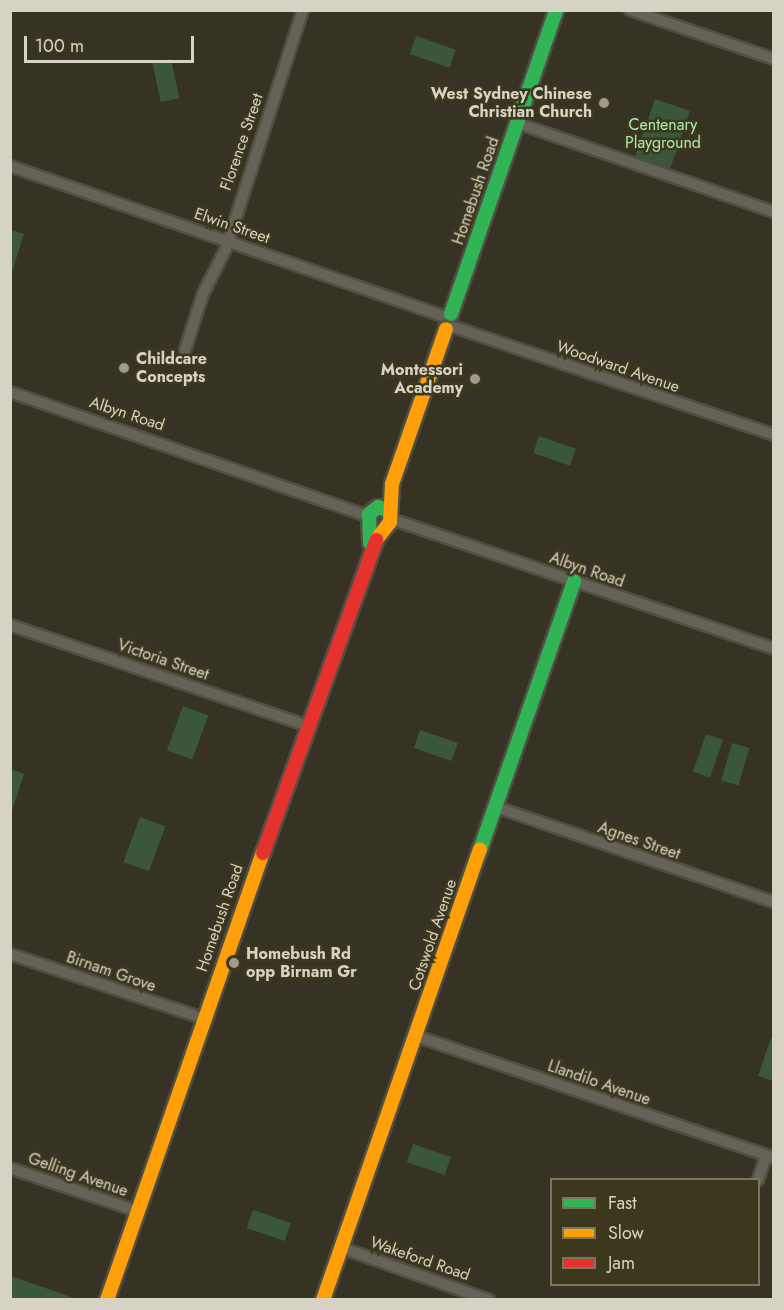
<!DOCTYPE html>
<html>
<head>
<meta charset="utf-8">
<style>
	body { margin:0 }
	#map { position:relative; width:784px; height:1310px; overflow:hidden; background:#363325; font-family:Jost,sans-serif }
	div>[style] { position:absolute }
	.green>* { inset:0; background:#3a573c; transform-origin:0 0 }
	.roads { filter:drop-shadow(2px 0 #514e42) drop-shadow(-2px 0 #514e42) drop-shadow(0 2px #514e42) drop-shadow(0 -2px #514e42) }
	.street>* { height:10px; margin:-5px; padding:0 5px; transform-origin:5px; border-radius:5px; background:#656258 }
	.fast>* { height:14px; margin:-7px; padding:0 7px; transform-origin:7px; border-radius:7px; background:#30b455 }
	.slow>* { height:14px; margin:-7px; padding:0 7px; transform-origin:7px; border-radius:7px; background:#ff9f0a }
	.jam>* { height:14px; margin:-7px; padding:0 7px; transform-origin:7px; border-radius:7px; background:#e5322d }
	.dots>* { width:16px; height:16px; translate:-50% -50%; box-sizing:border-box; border:3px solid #3d371e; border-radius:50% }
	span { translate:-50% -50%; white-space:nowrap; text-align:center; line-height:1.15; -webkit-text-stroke:5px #3d371e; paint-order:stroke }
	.poi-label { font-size:16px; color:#d7d3c4; font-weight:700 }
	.right { translate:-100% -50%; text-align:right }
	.left { translate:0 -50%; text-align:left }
	.park-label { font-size:16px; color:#a6ecb0 }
	.street-label { font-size:16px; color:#d7d3c4 }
	.frame { position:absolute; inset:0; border:12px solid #d7d3c4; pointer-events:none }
	.legend { position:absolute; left:550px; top:1178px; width:210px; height:108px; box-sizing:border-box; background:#3d371e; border:2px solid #7b7560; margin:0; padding:8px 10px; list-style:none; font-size:18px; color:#d7d3c4 }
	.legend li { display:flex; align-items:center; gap:12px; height:30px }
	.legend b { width:30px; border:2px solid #7b7560 }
	.scale { position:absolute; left:24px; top:36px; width:170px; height:27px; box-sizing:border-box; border:3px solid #d7d3c4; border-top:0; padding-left:8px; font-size:18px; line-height:21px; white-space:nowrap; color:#d7d3c4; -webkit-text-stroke:4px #3d371e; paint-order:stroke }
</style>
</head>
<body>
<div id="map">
	<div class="green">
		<div style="left:416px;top:36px;width:42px;height:19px;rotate:19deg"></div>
		<div style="left:171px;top:59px;width:40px;height:19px;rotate:78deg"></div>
		<div style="left:655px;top:99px;width:37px;height:62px;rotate:19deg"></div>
		<div style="clip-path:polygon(11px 230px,24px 234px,12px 272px,10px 272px)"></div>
		<div style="left:539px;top:436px;width:39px;height:18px;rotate:19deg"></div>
		<div style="left:183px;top:706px;width:27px;height:47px;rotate:20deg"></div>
		<div style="left:420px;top:730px;width:40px;height:19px;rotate:19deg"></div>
		<div style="left:706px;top:734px;width:18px;height:40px;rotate:19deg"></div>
		<div style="left:732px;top:743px;width:18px;height:39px;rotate:16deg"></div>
		<div style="clip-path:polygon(11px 769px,24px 774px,11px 814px,10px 769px)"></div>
		<div style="left:140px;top:817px;width:27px;height:48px;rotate:20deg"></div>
		<div style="clip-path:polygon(771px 1038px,773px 1038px,773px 1081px,758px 1076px)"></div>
		<div style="left:413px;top:1144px;width:40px;height:19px;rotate:19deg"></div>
		<div style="left:253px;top:1210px;width:40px;height:19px;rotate:19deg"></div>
		<div style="clip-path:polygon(11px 1276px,77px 1299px,11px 1299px)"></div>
	</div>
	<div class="roads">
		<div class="street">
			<div style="left:630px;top:10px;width:152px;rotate:18.8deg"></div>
			<div style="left:517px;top:123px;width:272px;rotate:19.1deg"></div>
			<div style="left:10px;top:166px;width:457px;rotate:19.1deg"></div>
			<div style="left:454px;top:327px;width:338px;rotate:18.6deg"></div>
			<div style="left:185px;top:350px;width:59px;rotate:-72.2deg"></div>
			<div style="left:203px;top:294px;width:51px;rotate:-63.4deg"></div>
			<div style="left:226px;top:248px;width:250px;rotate:-72.1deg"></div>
			<div style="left:10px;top:392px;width:379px;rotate:19.1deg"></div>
			<div style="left:391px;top:519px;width:404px;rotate:18.7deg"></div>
			<div style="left:10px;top:625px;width:312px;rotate:18.7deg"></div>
			<div style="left:496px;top:807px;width:294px;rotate:18.9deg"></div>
			<div style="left:10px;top:954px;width:202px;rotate:18.4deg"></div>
			<div style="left:416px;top:1036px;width:378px;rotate:18.8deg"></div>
			<div style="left:10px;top:1168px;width:134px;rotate:18.7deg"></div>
			<div style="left:758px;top:1180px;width:25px;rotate:-72deg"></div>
			<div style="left:342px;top:1248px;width:156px;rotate:19.5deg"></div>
		</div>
		<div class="fast">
			<div style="left:451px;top:314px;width:322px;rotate:-70.9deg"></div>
			<div style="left:370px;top:543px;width:29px;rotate:-92deg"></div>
			<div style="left:369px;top:514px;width:11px;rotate:-38deg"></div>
			<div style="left:378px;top:507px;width:9px;rotate:18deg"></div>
			<div style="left:480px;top:850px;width:285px;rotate:-70.7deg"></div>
		</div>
		<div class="slow">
			<div style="left:376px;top:540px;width:23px;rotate:-52deg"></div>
			<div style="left:390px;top:522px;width:38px;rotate:-87deg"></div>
			<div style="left:392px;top:484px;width:164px;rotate:-70.8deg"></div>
			<div style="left:107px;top:1300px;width:473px;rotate:-70.8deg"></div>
			<div style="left:323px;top:1300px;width:477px;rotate:-70.8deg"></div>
		</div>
		<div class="jam">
			<div style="left:263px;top:853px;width:333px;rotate:-70.1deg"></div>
		</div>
	</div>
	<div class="dots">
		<div style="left:604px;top:103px;background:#9f9b8c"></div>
		<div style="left:124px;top:368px;background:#9f9b8c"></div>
		<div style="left:475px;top:379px;background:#9f9b8c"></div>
		<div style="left:234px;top:963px;background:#9f9b8c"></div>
	</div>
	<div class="poi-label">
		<span class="right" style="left:592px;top:103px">West Sydney Chinese<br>Christian Church</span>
		<span class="left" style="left:136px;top:368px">Childcare<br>Concepts</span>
		<span class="right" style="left:463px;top:379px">Montessori<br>Academy</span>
		<span class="left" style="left:246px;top:963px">Homebush Rd<br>opp Birnam Gr</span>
	</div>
	<div class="park-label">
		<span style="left:663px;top:134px">Centenary<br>Playground</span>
	</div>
	<div class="street-label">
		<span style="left:242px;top:142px;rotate:-71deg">Florence Street</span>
		<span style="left:476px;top:191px;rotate:-71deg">Homebush Road</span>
		<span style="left:232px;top:226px;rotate:19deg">Elwin Street</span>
		<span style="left:618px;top:367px;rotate:19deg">Woodward Avenue</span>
		<span style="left:127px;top:414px;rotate:18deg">Albyn Road</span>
		<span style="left:587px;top:570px;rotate:19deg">Albyn Road</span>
		<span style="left:163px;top:660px;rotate:19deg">Victoria Street</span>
		<span style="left:639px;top:841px;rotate:19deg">Agnes Street</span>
		<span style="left:220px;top:918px;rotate:-71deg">Homebush Road</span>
		<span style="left:433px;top:935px;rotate:-71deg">Cotswold Avenue</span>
		<span style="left:111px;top:972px;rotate:19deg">Birnam Grove</span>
		<span style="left:599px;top:1083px;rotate:19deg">Llandilo Avenue</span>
		<span style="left:78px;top:1175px;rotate:19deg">Gelling Avenue</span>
		<span style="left:420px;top:1259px;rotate:19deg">Wakeford Road</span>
	</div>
	<div class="frame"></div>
	<ul class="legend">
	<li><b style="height:8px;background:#30b455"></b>Fast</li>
	<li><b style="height:8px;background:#ff9f0a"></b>Slow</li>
	<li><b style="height:8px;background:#e5322d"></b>Jam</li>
	</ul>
	<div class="scale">100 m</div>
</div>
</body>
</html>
